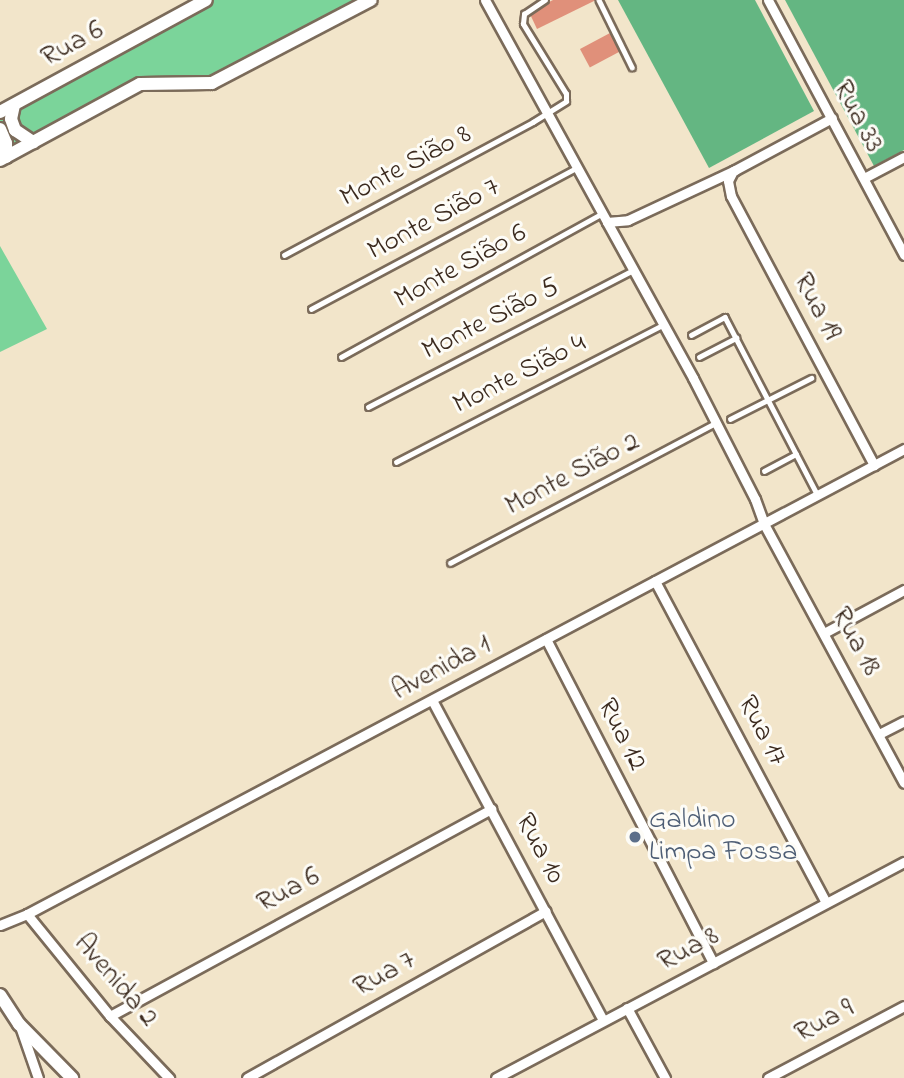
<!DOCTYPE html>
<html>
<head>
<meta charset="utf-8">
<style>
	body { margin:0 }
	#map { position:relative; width:904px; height:1078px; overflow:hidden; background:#f2e5ca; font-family:"Indie Flower",sans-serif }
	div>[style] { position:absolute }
	.green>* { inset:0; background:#7bd49a }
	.forest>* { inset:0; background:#64b682 }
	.building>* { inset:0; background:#e0907a; transform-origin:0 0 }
	.roads { filter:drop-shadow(2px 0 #7b6b5a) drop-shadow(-2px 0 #7b6b5a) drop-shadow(0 2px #7b6b5a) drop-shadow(0 -2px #7b6b5a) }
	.lane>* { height:4.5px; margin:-2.25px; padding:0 2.25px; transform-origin:2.25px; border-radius:2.25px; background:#fff }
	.street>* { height:9px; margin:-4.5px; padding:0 4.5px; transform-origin:4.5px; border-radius:4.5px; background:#fff }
	.secondary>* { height:12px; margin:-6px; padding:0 6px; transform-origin:6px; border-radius:6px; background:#fff }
	.dots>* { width:19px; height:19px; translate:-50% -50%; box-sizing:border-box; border:4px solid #fdfcf7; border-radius:50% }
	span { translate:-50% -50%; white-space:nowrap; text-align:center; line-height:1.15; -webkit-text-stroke:6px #fdfcf7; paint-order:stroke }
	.street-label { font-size:28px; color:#3b2a1e }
	.service-label { font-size:28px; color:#4e5e75 }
	.left { translate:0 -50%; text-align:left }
</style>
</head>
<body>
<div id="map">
	<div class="green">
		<div style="clip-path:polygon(203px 0,360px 0,212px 79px,139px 82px,0 157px,0 109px)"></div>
		<div style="clip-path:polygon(0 246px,47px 329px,0 352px)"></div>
	</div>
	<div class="forest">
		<div style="clip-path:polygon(618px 0,755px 0,814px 111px,709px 168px)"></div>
		<div style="clip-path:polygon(785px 0,904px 0,904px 150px,874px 166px)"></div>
	</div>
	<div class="building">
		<div style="clip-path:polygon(553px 0,596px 0,537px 29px,529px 12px)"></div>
		<div style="left:610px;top:33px;width:21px;height:34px;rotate:62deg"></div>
	</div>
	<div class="roads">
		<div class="lane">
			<div style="left:599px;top:0;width:75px;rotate:63.8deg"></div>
			<div style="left:284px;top:255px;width:282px;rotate:-28.1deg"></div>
			<div style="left:533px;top:122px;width:39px;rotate:-32deg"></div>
			<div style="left:566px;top:101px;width:7px;rotate:-90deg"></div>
			<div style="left:566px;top:94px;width:82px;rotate:-121.6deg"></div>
			<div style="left:523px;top:24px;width:10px;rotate:-84deg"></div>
			<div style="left:524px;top:14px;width:25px;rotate:-34deg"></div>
			<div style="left:311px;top:309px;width:300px;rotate:-28deg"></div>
			<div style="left:691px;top:335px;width:38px;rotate:-28deg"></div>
			<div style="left:725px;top:317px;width:199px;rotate:62.5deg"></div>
			<div style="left:341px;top:357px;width:297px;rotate:-28.8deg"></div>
			<div style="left:699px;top:357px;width:42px;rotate:-27.2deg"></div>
			<div style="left:368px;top:407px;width:297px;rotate:-27.3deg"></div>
			<div style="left:730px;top:419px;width:91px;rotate:-26.8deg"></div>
			<div style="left:396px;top:462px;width:300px;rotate:-27.2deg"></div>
			<div style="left:764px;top:471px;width:36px;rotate:-28deg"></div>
			<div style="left:450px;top:563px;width:300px;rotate:-27.8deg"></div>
		</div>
		<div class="street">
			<div style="left:485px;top:0;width:253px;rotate:61.2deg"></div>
			<div style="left:607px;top:222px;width:21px;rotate:-5deg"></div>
			<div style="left:628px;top:220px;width:118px;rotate:-25deg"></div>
			<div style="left:735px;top:170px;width:110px;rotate:-28.2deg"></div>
			<div style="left:768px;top:0;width:289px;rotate:61.9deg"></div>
			<div style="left:733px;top:171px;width:11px;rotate:117deg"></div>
			<div style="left:728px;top:181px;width:15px;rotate:79deg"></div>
			<div style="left:731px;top:196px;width:305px;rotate:62deg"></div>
			<div style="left:864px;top:178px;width:45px;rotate:-27.7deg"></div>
			<div style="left:607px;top:222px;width:178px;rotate:61.1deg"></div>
			<div style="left:693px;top:378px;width:136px;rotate:62.9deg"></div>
			<div style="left:755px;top:499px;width:27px;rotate:70deg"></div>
			<div style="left:764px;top:524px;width:294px;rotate:61.6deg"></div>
			<div style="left:655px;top:581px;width:364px;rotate:62deg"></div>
			<div style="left:824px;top:633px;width:91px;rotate:-28.3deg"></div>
			<div style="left:546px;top:639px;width:365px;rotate:62.7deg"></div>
			<div style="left:432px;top:700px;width:363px;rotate:61.9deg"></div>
			<div style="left:879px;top:734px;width:28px;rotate:-27deg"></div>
			<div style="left:27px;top:914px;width:132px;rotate:50.9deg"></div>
			<div style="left:110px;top:1016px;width:86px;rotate:46.4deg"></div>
			<div style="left:0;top:925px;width:29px;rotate:-22deg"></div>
			<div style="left:27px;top:914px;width:993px;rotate:-27.93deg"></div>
			<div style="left:627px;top:1008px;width:80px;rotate:61.5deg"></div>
			<div style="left:110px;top:1016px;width:434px;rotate:-28.5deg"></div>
			<div style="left:21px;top:1029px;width:52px;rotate:70.9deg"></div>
			<div style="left:247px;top:1078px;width:342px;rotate:-29.2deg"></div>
			<div style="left:496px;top:1078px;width:462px;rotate:-27.9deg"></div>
			<div style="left:768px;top:1078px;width:154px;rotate:-27.9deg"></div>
		</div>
		<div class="secondary">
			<div style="left:14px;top:105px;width:14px;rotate:102deg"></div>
			<div style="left:11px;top:119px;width:12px;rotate:70deg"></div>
			<div style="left:15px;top:130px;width:22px;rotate:34deg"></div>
			<div style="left:0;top:112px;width:234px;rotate:-28.5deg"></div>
			<div style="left:0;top:129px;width:15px;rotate:67deg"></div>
			<div style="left:6px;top:143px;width:14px;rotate:90deg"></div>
			<div style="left:0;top:160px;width:159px;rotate:-28.5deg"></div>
			<div style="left:140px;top:84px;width:72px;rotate:-0.8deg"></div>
			<div style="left:212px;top:83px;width:179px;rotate:-27.6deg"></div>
			<div style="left:0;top:995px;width:35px;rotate:57deg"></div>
			<div style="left:19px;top:1024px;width:76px;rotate:45.5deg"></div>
		</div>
	</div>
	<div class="dots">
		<div style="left:635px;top:837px;background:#5c6f8a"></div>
	</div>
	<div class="street-label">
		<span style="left:73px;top:45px;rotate:-29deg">Rua 6</span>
		<span style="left:857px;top:117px;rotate:62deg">Rua 33</span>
		<span style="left:406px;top:167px;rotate:-28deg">Monte Sião 8</span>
		<span style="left:434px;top:220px;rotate:-28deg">Monte Sião 7</span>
		<span style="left:461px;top:267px;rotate:-29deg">Monte Sião 6</span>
		<span style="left:816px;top:307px;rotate:62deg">Rua 19</span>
		<span style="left:491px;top:320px;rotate:-27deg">Monte Sião 5</span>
		<span style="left:520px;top:375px;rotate:-27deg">Monte Sião 4</span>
		<span style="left:573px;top:475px;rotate:-28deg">Monte Sião 2</span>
		<span style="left:855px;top:642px;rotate:61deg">Rua 18</span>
		<span style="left:442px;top:669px;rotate:-28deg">Avenida 1</span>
		<span style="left:761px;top:731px;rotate:62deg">Rua 17</span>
		<span style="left:621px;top:735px;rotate:63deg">Rua 12</span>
		<span style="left:539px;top:849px;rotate:62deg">Rua 10</span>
		<span style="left:289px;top:891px;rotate:-28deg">Rua 6</span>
		<span style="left:689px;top:950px;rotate:-28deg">Rua 8</span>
		<span style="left:385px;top:975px;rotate:-29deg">Rua 7</span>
		<span style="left:115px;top:981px;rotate:49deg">Avenida 2</span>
		<span style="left:825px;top:1022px;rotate:-28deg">Rua 9</span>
	</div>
	<div class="service-label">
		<span class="left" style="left:649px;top:837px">Galdino<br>Limpa Fossa</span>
	</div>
</div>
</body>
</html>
